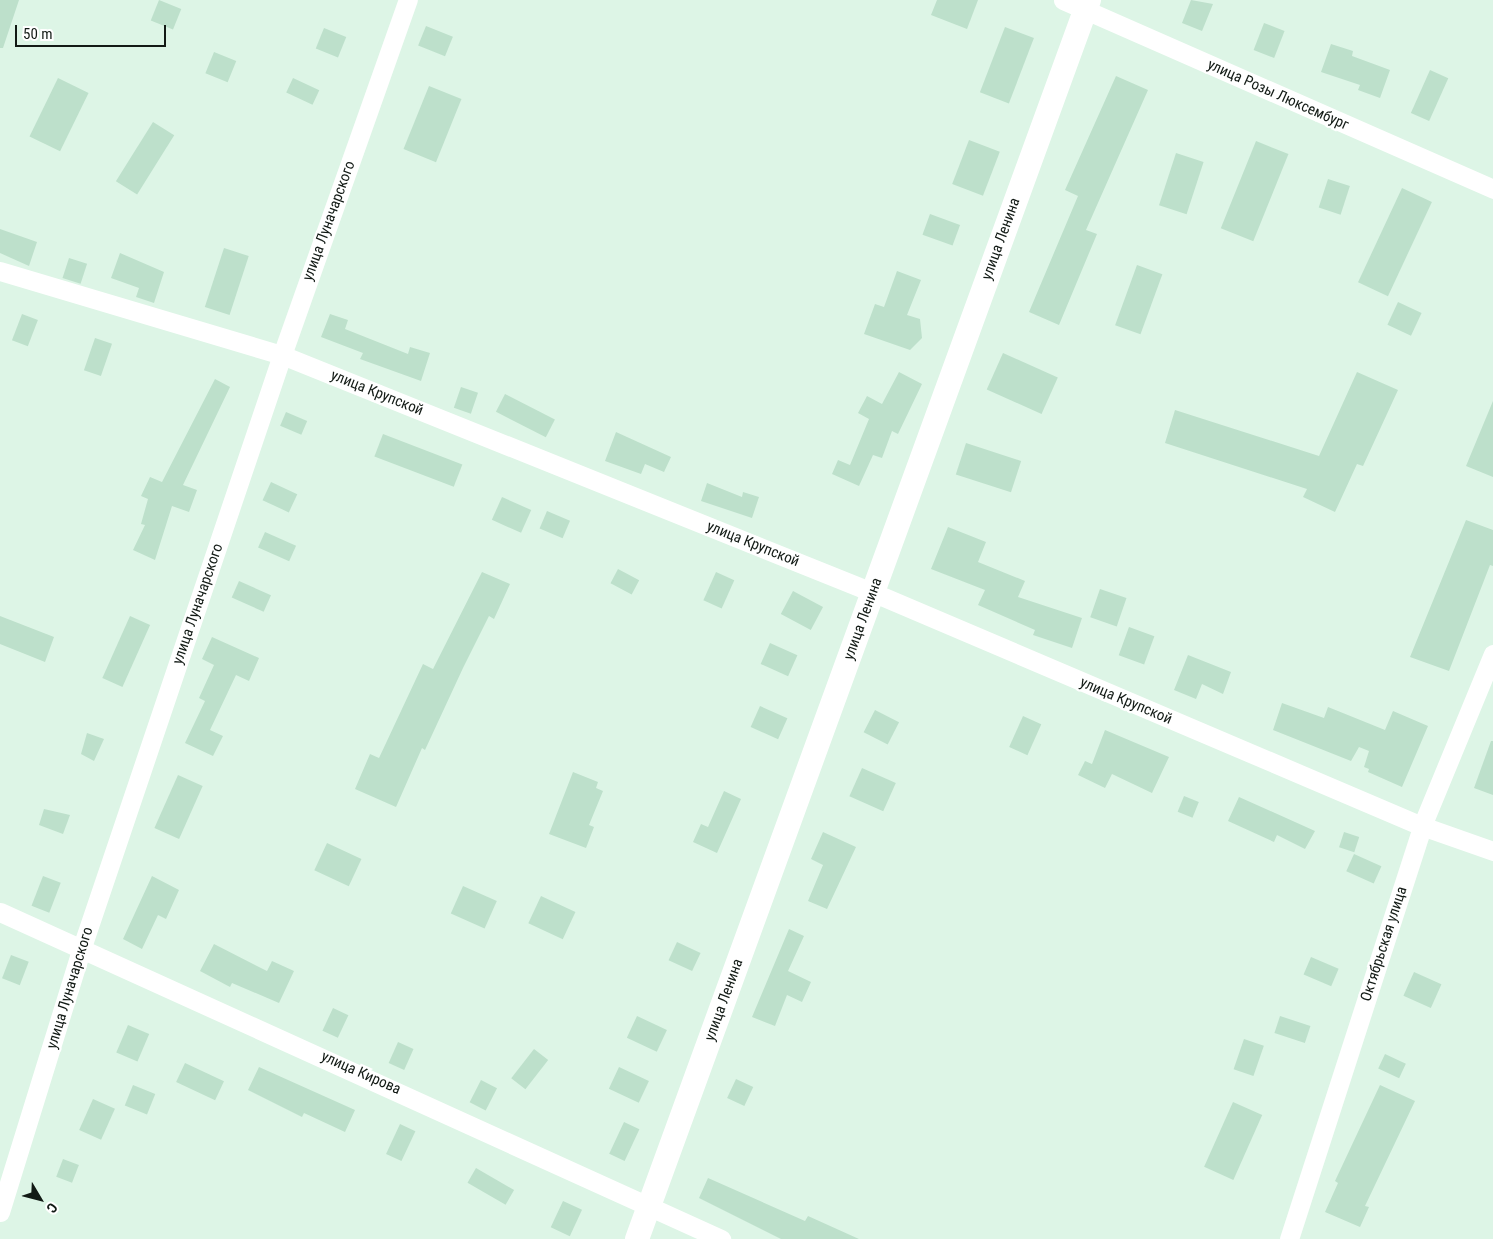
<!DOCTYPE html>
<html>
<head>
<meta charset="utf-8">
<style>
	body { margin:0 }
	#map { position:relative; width:1493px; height:1239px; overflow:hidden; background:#ddf5e6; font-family:"Roboto Condensed",sans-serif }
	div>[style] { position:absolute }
	.building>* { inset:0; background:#bde0cb; transform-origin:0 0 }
	.minor>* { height:19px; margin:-9.5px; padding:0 9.5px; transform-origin:9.5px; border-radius:9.5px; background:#fff }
	.tertiary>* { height:24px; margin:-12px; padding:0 12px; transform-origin:12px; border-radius:12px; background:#fff }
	span { translate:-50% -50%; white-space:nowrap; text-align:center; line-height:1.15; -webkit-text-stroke:4.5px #fff; paint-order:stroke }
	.street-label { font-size:15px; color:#121a15 }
	.north { position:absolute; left:15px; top:1174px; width:50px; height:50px; -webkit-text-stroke:4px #fff; paint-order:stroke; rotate:127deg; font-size:14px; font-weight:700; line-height:20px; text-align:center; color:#121a15 }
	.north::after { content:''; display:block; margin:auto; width:18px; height:22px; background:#121a15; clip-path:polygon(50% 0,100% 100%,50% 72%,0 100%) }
	.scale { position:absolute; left:15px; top:25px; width:151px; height:22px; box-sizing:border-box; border:2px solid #121a15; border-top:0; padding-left:6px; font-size:15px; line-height:18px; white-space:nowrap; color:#121a15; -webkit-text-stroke:4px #fff; paint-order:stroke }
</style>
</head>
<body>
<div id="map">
	<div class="building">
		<div style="clip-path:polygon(0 0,19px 0,3px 48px,0 48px)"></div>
		<div style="left:159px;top:0;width:24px;height:22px;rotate:22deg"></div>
		<div style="clip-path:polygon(937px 0,978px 0,967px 29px,931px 15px)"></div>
		<div style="clip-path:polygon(1191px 0,1213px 4px,1202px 31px,1182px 23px)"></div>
		<div style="left:1264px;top:23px;width:22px;height:29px;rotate:21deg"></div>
		<div style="left:426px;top:26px;width:29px;height:21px;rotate:22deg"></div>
		<div style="left:1005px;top:27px;width:31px;height:70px;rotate:21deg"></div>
		<div style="left:324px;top:28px;width:24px;height:22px;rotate:22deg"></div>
		<div style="clip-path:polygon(1331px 44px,1353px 51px,1352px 56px,1390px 70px,1380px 98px,1358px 90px,1360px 85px,1321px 72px)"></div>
		<div style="left:214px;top:52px;width:24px;height:23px;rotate:22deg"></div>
		<div style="left:1430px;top:70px;width:20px;height:47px;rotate:24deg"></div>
		<div style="clip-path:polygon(1116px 76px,1148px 90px,1086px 230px,1097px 234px,1059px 325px,1029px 312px,1078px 196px,1065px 190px)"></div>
		<div style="left:58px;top:78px;width:34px;height:65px;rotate:26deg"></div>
		<div style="left:293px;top:78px;width:29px;height:16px;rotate:25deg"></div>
		<div style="left:429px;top:86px;width:35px;height:68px;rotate:22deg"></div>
		<div style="left:153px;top:122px;width:25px;height:70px;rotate:32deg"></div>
		<div style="left:969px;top:140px;width:33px;height:47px;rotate:21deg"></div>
		<div style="left:1256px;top:141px;width:35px;height:94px;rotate:22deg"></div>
		<div style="left:1176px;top:153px;width:29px;height:55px;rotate:18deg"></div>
		<div style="left:1328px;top:179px;width:23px;height:30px;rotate:18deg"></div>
		<div style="left:1402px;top:188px;width:33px;height:104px;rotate:25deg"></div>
		<div style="left:930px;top:214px;width:32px;height:22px;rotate:20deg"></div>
		<div style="clip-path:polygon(0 229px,37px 242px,29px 266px,0 253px)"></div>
		<div style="left:224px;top:248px;width:26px;height:62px;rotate:18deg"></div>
		<div style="clip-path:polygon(120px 253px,164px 272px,154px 303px,136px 297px,139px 288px,111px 278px)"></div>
		<div style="left:69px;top:258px;width:19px;height:21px;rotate:18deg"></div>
		<div style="left:1137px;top:265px;width:27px;height:64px;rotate:20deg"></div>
		<div style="clip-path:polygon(897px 271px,921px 280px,907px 315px,920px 319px,922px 338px,910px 350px,864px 334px,875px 304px,884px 307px)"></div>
		<div style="left:1398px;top:302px;width:26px;height:25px;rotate:25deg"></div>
		<div style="left:22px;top:314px;width:17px;height:28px;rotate:21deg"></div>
		<div style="clip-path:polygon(330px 314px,348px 320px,345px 329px,408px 354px,410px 347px,430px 353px,421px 381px,360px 359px,363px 353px,321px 337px)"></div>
		<div style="left:95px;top:338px;width:18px;height:34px;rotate:19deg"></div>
		<div style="left:1003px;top:353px;width:60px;height:40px;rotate:24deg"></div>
		<div style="clip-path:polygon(899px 372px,922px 384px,898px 434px,892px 431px,882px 458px,873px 455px,859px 486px,832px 474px,838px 460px,850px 465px,869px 419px,858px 413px,867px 396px,882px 404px)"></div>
		<div style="clip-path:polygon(1357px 372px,1398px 390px,1363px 466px,1357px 464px,1335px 512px,1303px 497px,1307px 489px,1165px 443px,1175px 410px,1319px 456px)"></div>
		<div style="clip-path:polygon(215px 379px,230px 387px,183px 485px,197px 490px,189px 512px,172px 506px,155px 560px,133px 550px,145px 525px,141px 524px,148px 499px,141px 496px,150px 477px,162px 482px)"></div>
		<div style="left:461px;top:387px;width:18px;height:22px;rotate:19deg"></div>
		<div style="left:505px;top:394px;width:56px;height:20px;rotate:27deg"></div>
		<div style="clip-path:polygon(1493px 401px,1493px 477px,1466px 466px)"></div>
		<div style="left:286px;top:412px;width:23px;height:15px;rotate:23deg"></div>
		<div style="clip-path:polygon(616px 432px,671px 457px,664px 472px,645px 464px,641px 474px,605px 461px)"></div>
		<div style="left:383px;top:434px;width:85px;height:24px;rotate:21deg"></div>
		<div style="left:966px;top:443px;width:58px;height:33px;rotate:18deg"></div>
		<div style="left:271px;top:482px;width:29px;height:20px;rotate:25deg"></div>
		<div style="clip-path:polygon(707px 483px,742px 497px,743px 492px,759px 497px,752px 518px,701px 501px)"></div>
		<div style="left:502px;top:497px;width:32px;height:25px;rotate:24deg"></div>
		<div style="left:547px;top:511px;width:25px;height:19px;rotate:23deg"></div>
		<div style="clip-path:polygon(1466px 520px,1493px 530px,1493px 566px,1490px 565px,1449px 671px,1410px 657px)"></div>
		<div style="clip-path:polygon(948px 527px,986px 542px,978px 562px,1025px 581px,1018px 597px,1082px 618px,1072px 648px,1033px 635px,1035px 630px,978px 605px,985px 590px,931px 569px)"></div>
		<div style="left:265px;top:532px;width:34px;height:17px;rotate:24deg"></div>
		<div style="left:618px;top:569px;width:24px;height:16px;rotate:28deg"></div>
		<div style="clip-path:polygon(482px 572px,510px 584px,494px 619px,489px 616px,463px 668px,425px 750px,422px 748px,396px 807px,355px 789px,370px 754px,379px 758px,423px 664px,433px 669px)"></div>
		<div style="left:716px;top:572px;width:20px;height:31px;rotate:24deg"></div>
		<div style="left:239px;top:581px;width:35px;height:18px;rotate:24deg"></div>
		<div style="left:1100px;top:589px;width:28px;height:30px;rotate:19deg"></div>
		<div style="left:793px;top:591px;width:34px;height:26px;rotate:28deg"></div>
		<div style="clip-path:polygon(0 616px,54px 637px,45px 662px,0 644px)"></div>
		<div style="left:130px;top:616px;width:22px;height:68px;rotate:24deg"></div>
		<div style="left:1129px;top:627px;width:27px;height:30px;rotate:20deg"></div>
		<div style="clip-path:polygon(212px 637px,259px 658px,249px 681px,236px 675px,210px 730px,223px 736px,213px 756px,185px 743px,205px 701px,199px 698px,214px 665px,202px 659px)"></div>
		<div style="left:770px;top:643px;width:30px;height:23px;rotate:24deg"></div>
		<div style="clip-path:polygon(1188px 655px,1231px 672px,1223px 694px,1202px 684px,1196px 699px,1174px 690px)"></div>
		<div style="clip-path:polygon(1282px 703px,1324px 718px,1328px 707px,1385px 730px,1393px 711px,1428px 726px,1402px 787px,1368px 772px,1369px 769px,1364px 767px,1369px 751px,1359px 747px,1351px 761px,1273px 730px)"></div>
		<div style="left:760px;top:706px;width:30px;height:23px;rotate:24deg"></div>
		<div style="left:875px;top:710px;width:27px;height:25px;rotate:27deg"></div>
		<div style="left:1023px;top:716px;width:20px;height:34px;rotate:24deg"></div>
		<div style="clip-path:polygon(1105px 730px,1169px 757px,1152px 793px,1112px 774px,1105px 788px,1078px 775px,1085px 761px,1092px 764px)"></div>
		<div style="clip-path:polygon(87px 733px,104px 739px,94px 761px,81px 754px)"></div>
		<div style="clip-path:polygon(1491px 741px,1493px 741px,1493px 795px,1474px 788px)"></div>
		<div style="left:862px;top:768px;width:37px;height:31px;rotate:24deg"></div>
		<div style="clip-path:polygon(573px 772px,598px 782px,596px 788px,603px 791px,589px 825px,594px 827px,586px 848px,549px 834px)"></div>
		<div style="left:178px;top:775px;width:27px;height:58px;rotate:24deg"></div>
		<div style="clip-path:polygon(724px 791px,741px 799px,717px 853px,693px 842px,701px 824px,708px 827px)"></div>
		<div style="left:1184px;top:796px;width:16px;height:17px;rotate:22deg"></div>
		<div style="clip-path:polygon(1239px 797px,1315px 831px,1305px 849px,1277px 835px,1274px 842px,1228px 821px)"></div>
		<div style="clip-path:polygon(44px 809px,70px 815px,63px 834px,39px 825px)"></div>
		<div style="clip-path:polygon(823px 832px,856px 847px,827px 909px,808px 901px,823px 865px,811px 859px)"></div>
		<div style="left:1344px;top:832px;width:16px;height:16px;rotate:18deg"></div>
		<div style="left:327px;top:843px;width:38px;height:30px;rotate:25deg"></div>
		<div style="left:1354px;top:854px;width:30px;height:19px;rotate:24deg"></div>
		<div style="left:43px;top:876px;width:19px;height:32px;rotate:21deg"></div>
		<div style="clip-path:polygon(152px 876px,179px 890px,166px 919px,158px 915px,142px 949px,123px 939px)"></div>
		<div style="left:463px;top:886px;width:37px;height:30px;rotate:24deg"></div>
		<div style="left:541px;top:896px;width:38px;height:30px;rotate:25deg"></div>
		<div style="clip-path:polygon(789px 929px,804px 936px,788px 971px,811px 982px,802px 1002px,787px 995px,775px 1026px,752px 1017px)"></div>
		<div style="left:677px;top:942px;width:26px;height:20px;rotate:25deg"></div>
		<div style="clip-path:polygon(214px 944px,267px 971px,272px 961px,294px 971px,279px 1003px,232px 983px,230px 987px,200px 971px)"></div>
		<div style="left:11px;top:955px;width:19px;height:25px;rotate:21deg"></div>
		<div style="left:1311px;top:957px;width:30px;height:19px;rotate:23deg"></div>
		<div style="left:1414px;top:972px;width:30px;height:26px;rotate:24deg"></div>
		<div style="left:333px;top:1008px;width:17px;height:25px;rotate:25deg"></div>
		<div style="left:637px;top:1016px;width:33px;height:24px;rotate:25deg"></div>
		<div style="left:1280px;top:1016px;width:32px;height:18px;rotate:18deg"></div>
		<div style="left:128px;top:1025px;width:23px;height:30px;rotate:23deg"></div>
		<div style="left:1244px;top:1039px;width:21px;height:32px;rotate:19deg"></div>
		<div style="left:398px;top:1042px;width:17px;height:23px;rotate:24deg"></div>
		<div style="left:534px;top:1049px;width:18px;height:37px;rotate:38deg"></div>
		<div style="left:1385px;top:1054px;width:23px;height:16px;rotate:25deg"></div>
		<div style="left:185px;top:1063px;width:43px;height:21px;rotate:25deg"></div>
		<div style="clip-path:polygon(259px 1067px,355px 1110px,345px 1132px,304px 1113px,302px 1117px,248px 1090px)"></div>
		<div style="left:619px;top:1067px;width:33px;height:24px;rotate:25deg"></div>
		<div style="left:736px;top:1079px;width:19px;height:21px;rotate:25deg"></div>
		<div style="left:481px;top:1080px;width:18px;height:25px;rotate:27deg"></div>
		<div style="left:133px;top:1085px;width:24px;height:22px;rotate:22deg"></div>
		<div style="clip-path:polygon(1380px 1085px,1415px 1101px,1365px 1206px,1369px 1207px,1360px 1227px,1325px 1212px,1338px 1183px,1335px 1181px)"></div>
		<div style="left:93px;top:1099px;width:24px;height:34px;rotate:24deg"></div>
		<div style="left:1233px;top:1102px;width:32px;height:71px;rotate:24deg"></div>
		<div style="left:624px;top:1122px;width:17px;height:35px;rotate:25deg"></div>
		<div style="left:400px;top:1124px;width:17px;height:33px;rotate:25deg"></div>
		<div style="left:63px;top:1159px;width:17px;height:19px;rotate:21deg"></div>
		<div style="left:476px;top:1168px;width:44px;height:17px;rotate:30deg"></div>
		<div style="clip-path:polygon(708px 1178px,805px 1221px,808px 1216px,859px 1239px,781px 1239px,699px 1198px)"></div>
		<div style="left:563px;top:1201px;width:21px;height:29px;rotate:25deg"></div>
	</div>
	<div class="minor">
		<div style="left:1063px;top:0;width:470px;rotate:23.7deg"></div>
		<div style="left:0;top:271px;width:294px;rotate:16.6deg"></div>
		<div style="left:282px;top:355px;width:636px;rotate:21.89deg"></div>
		<div style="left:872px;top:592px;width:598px;rotate:23.05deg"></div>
		<div style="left:1422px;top:826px;width:75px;rotate:19.4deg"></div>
		<div style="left:0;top:912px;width:792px;rotate:24.4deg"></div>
		<div style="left:0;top:1212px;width:277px;rotate:-72.8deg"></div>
		<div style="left:82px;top:947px;width:625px;rotate:-71.33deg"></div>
		<div style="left:282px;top:355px;width:377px;rotate:-70.5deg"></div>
		<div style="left:1289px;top:1239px;width:434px;rotate:-72.1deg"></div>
		<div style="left:1422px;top:826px;width:186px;rotate:-67.6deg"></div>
	</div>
	<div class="tertiary">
		<div style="left:637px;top:1239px;width:1319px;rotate:-69.96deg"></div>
	</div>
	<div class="street-label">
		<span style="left:1278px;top:95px;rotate:24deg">улица Розы Люксембург</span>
		<span style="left:329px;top:221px;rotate:-70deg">улица Луначарского</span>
		<span style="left:1001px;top:239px;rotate:-70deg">улица Ленина</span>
		<span style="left:377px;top:393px;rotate:22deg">улица Крупской</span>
		<span style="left:753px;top:544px;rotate:22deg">улица Крупской</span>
		<span style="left:198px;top:604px;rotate:-71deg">улица Луначарского</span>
		<span style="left:863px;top:619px;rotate:-70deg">улица Ленина</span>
		<span style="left:1126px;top:701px;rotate:23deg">улица Крупской</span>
		<span style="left:1384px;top:944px;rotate:-72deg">Октябрьская улица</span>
		<span style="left:70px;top:988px;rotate:-73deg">улица Луначарского</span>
		<span style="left:724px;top:1000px;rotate:-70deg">улица Ленина</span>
		<span style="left:361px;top:1073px;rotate:24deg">улица Кирова</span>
	</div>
	<div class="north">С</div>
	<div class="scale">50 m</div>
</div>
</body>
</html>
